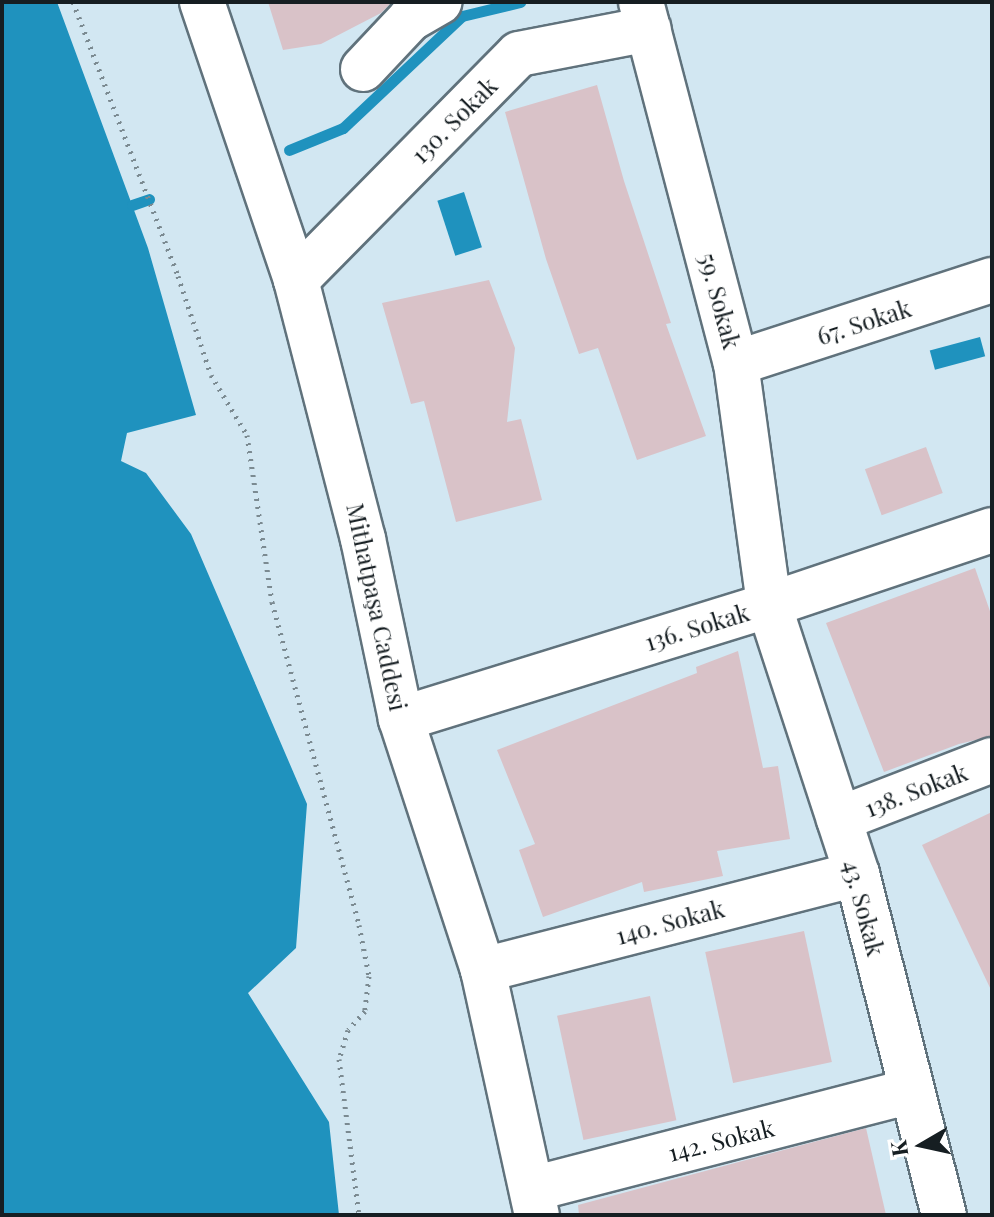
<!DOCTYPE html>
<html>
<head>
<meta charset="utf-8">
<style>
	body { margin:0 }
	#map { position:relative; width:994px; height:1217px; overflow:hidden; background:#d2e7f2; font-family:"Playfair Display",serif }
	div>[style] { position:absolute }
	.water>* { inset:0; background:#1f92be; transform-origin:0 0 }
	.stream>* { height:11px; margin:-5.5px; padding:0 5.5px; transform-origin:5.5px; border-radius:5.5px; background:#1f92be }
	.building>* { inset:0; background:#d9c2c8; transform-origin:0 0 }
	.path>* { height:5px; margin-top:-2.5px; transform-origin:0; background:repeating-linear-gradient(90deg,#7b8a91 0 2px,transparent 0 8px) }
	.roads { filter:drop-shadow(2px 0 #60727c) drop-shadow(-2px 0 #60727c) drop-shadow(0 2px #60727c) drop-shadow(0 -2px #60727c) }
	.minor>* { height:44px; margin:-22px; padding:0 22px; transform-origin:22px; border-radius:22px; background:#fff }
	.major>* { height:44px; margin:-22px; padding:0 22px; transform-origin:22px; border-radius:22px; background:#fff }
	span { translate:-50% -50%; white-space:nowrap; text-align:center; line-height:1.15; -webkit-text-stroke:6px #fff; paint-order:stroke }
	.street-label { font-size:24px; color:#161e22 }
	.frame { position:absolute; inset:0; border:4px solid #161e22; pointer-events:none }
	.north { position:absolute; left:882px; top:1105px; width:80px; height:80px; -webkit-text-stroke:6px #fff; paint-order:stroke; rotate:261deg; font-size:22px; font-weight:700; line-height:32px; text-align:center; color:#161e22 }
	.north::after { content:''; display:block; margin:auto; width:28px; height:36px; background:#161e22; clip-path:polygon(50% 0,100% 100%,50% 72%,0 100%) }
</style>
</head>
<body>
<div id="map">
	<div class="water">
		<div style="clip-path:polygon(2px 2px,57px 2px,148px 248px,196px 415px,127px 433px,121px 461px,146px 473px,191px 534px,307px 804px,296px 948px,248px 993px,329px 1122px,339px 1215px,2px 1215px)"></div>
		<div style="left:464px;top:192px;width:58px;height:28px;rotate:72deg"></div>
		<div style="left:980px;top:337px;width:20px;height:52px;rotate:75deg"></div>
	</div>
	<div class="stream">
		<div style="left:289px;top:150px;width:58px;rotate:-22.2deg"></div>
		<div style="left:343px;top:128px;width:163px;rotate:-43.3deg"></div>
		<div style="left:462px;top:16px;width:60px;rotate:-13.6deg"></div>
		<div style="left:132px;top:205px;width:18px;rotate:-19deg"></div>
	</div>
	<div class="building">
		<div style="clip-path:polygon(268px 2px,392px 2px,381px 13px,321px 44px,283px 50px)"></div>
		<div style="clip-path:polygon(597px 85px,624px 181px,671px 323px,666px 324px,706px 436px,637px 460px,598px 348px,579px 354px,546px 259px,505px 112px)"></div>
		<div style="clip-path:polygon(489px 280px,515px 348px,507px 422px,521px 419px,542px 500px,456px 522px,424px 401px,411px 404px,382px 303px)"></div>
		<div style="left:926px;top:447px;width:49px;height:65px;rotate:70deg"></div>
		<div style="clip-path:polygon(975px 568px,992px 617px,992px 736px,959px 744px,884px 772px,826px 623px)"></div>
		<div style="clip-path:polygon(738px 651px,763px 768px,778px 766px,790px 839px,717px 851px,723px 876px,644px 892px,642px 882px,543px 917px,519px 850px,535px 844px,497px 750px,697px 673px,696px 667px)"></div>
		<div style="clip-path:polygon(992px 812px,992px 992px,922px 845px)"></div>
		<div style="left:804px;top:931px;width:134px;height:101px;rotate:78deg"></div>
		<div style="left:650px;top:996px;width:127px;height:95px;rotate:78deg"></div>
		<div style="clip-path:polygon(866px 1128px,886px 1215px,579px 1215px,578px 1205px)"></div>
	</div>
	<div class="path">
		<div style="left:73px;top:2px;width:293px;rotate:69deg"></div>
		<div style="left:178px;top:276px;width:104px;rotate:71.6deg"></div>
		<div style="left:211px;top:375px;width:70px;rotate:59deg"></div>
		<div style="left:247px;top:435px;width:169px;rotate:81.5deg"></div>
		<div style="left:272px;top:602px;width:335px;rotate:74.9deg"></div>
		<div style="left:359px;top:925px;width:52px;rotate:78.9deg"></div>
		<div style="left:369px;top:976px;width:35px;rotate:97deg"></div>
		<div style="left:365px;top:1011px;width:25px;rotate:132deg"></div>
		<div style="left:348px;top:1030px;width:30px;rotate:107deg"></div>
		<div style="left:339px;top:1059px;width:157px;rotate:82.7deg"></div>
	</div>
	<div class="roads">
		<div class="minor">
			<div style="left:641px;top:2px;width:373px;rotate:75.3deg"></div>
			<div style="left:736px;top:363px;width:244px;rotate:82.2deg"></div>
			<div style="left:769px;top:605px;width:283px;rotate:71.9deg"></div>
			<div style="left:857px;top:874px;width:352px;rotate:75.7deg"></div>
			<div style="left:363px;top:69px;width:69px;rotate:-46.8deg"></div>
			<div style="left:410px;top:19px;width:34px;rotate:-30deg"></div>
			<div style="left:296px;top:280px;width:317px;rotate:-45.4deg"></div>
			<div style="left:519px;top:54px;width:132px;rotate:-10.9deg"></div>
			<div style="left:736px;top:363px;width:269px;rotate:-18deg"></div>
			<div style="left:401px;top:719px;width:385px;rotate:-17.2deg"></div>
			<div style="left:769px;top:605px;width:235px;rotate:-18.6deg"></div>
			<div style="left:839px;top:819px;width:164px;rotate:-21.1deg"></div>
			<div style="left:483px;top:970px;width:386px;rotate:-14.4deg"></div>
			<div style="left:532px;top:1189px;width:390px;rotate:-14.5deg"></div>
		</div>
		<div class="major">
			<div style="left:202px;top:2px;width:293px;rotate:71.3deg"></div>
			<div style="left:296px;top:280px;width:268px;rotate:75.5deg"></div>
			<div style="left:363px;top:539px;width:184px;rotate:78.1deg"></div>
			<div style="left:401px;top:719px;width:264px;rotate:71.9deg"></div>
			<div style="left:483px;top:970px;width:251px;rotate:77.6deg"></div>
		</div>
	</div>
	<div class="street-label">
		<span style="left:454px;top:120px;rotate:-45deg">130. Sokak</span>
		<span style="left:720px;top:301px;rotate:75deg">59. Sokak</span>
		<span style="left:864px;top:322px;rotate:-18deg">67. Sokak</span>
		<span style="left:377px;top:607px;rotate:78deg">Mithatpaşa Caddesi</span>
		<span style="left:697px;top:627px;rotate:-17deg">136. Sokak</span>
		<span style="left:916px;top:790px;rotate:-21deg">138. Sokak</span>
		<span style="left:864px;top:908px;rotate:75deg">43. Sokak</span>
		<span style="left:670px;top:922px;rotate:-15deg">140. Sokak</span>
		<span style="left:721px;top:1140px;rotate:-14deg">142. Sokak</span>
	</div>
	<div class="frame"></div>
	<div class="north">K</div>
</div>
</body>
</html>
